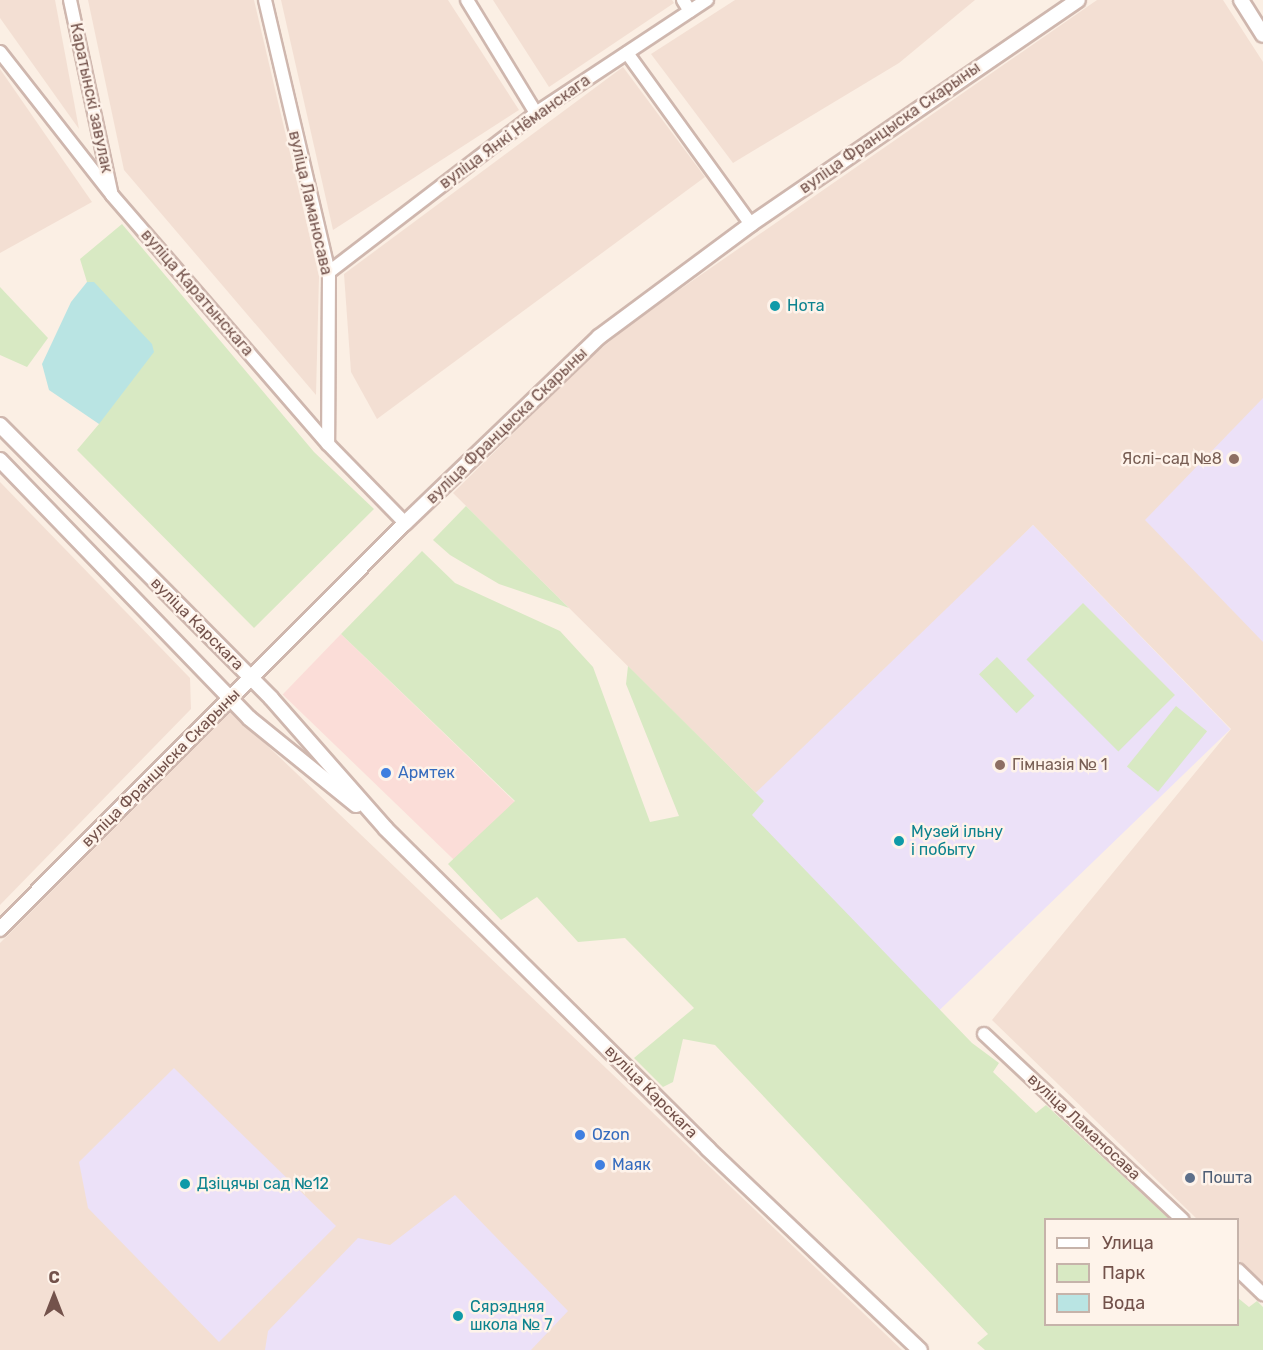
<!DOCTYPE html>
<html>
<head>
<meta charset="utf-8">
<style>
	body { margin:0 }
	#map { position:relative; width:1263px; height:1350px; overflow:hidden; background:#fbefe4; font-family:Rubik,sans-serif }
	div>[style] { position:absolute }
	.residential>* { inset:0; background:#f3dfd3 }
	.commercial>* { inset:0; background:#fbddd8; transform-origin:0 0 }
	.education>* { inset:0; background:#ece1f8; transform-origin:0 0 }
	.green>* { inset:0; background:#d8e9c3; transform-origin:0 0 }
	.water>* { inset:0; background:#b9e4e3 }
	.roads { filter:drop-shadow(2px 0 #cfb7ae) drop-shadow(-2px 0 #cfb7ae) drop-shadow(0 2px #cfb7ae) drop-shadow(0 -2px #cfb7ae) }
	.minor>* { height:12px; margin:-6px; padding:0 6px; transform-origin:6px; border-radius:6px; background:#fff }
	.tertiary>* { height:14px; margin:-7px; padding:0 7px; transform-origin:7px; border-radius:7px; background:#fff }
	.dots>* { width:16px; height:16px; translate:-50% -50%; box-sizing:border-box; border:3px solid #fef3ea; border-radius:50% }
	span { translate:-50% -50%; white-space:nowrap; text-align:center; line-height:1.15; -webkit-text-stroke:5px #fef3ea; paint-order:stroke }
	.street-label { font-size:16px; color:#73524b }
	.culture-label { font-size:16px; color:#0d838f }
	.left { translate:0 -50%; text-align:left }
	.education-label { font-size:16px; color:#785e54 }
	.right { translate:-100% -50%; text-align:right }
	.shop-label { font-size:16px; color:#366cbe }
	.service-label { font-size:16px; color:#4e5e75 }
	.legend { position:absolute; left:1044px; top:1218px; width:195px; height:108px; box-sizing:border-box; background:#fef3ea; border:2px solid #c6b3aa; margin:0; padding:8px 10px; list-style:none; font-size:18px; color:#73524b }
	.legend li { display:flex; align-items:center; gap:12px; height:30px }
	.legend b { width:30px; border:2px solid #c6b3aa }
	.north { position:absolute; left:24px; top:1266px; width:60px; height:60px; -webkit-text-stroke:4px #fef3ea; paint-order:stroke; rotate:0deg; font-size:16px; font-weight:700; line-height:24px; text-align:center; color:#73524b }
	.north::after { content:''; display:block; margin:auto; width:21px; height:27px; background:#73524b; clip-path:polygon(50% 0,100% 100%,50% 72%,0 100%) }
</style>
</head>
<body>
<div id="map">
	<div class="residential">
		<div style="clip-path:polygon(0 0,55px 0,79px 129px,0 18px)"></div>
		<div style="clip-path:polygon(88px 0,254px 0,319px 276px,316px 395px,124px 170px)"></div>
		<div style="clip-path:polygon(281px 0,448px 0,519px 110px,333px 230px)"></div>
		<div style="clip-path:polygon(493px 0,672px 0,674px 3px,549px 87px)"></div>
		<div style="clip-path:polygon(735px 0,975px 0,899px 63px,733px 163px,651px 54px)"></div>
		<div style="clip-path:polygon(1097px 0,1223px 0,1263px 62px,1263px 1284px,1238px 1259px,1238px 1220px,1197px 1219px,992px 1020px,1231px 729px,1033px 525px,764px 801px,453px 493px,582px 365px,630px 324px)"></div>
		<div style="clip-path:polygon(623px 67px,705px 177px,377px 419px,351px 372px,344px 274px)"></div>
		<div style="clip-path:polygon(0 69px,92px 202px,0 253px)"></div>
		<div style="clip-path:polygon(0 482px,190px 678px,191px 709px,0 905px)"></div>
		<div style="clip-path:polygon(231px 711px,902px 1350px,0 1350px,0 943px)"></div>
	</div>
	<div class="commercial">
		<div style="left:341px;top:634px;width:242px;height:84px;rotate:44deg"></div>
	</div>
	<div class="education">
		<div style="clip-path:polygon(1263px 398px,1263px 642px,1145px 520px)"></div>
		<div style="left:1033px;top:525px;width:284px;height:412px;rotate:46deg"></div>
		<div style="clip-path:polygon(174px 1068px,336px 1226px,219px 1342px,88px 1208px,79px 1162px)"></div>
		<div style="clip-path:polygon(455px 1195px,568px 1311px,531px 1350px,265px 1350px,268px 1331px,358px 1238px,390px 1245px)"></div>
	</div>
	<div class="green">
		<div style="clip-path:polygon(122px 224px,314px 452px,374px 509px,254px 628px,77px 450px,99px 424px,94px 282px,87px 282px,80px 259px)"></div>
		<div style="clip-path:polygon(0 287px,48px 338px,27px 367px,0 355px)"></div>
		<div style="clip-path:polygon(466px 506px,569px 608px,499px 584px,450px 555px,433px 540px)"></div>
		<div style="clip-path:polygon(422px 551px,455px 583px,560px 631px,593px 667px,650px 822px,679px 816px,626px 684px,628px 666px,764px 801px,752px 815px,972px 1043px,999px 1063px,993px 1072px,1036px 1113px,1046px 1105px,1169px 1219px,1046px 1220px,1046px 1324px,1238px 1324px,1238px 1298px,1249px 1307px,1257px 1301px,1263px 1307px,1263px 1350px,985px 1350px,977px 1343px,988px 1334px,715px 1045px,683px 1039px,673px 1082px,663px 1087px,634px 1058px,694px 1008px,625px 938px,578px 942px,537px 897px,501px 920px,448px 864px,515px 801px,341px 634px)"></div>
		<div style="left:1083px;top:603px;width:130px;height:80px;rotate:45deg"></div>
		<div style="left:997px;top:657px;width:54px;height:25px;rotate:46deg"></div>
		<div style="left:1176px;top:706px;width:40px;height:78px;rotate:39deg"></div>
	</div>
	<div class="water">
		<div style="clip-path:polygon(87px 282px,94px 282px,152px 344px,154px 352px,99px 424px,49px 390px,42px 364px,71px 302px)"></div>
	</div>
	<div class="roads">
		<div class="minor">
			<div style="left:70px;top:0;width:196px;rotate:77.9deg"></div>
			<div style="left:265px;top:0;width:279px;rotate:76.8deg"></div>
			<div style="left:329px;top:272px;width:172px;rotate:90.3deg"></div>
			<div style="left:467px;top:0;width:132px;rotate:58.6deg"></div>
			<div style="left:683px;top:0;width:13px;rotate:58deg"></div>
			<div style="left:0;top:52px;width:182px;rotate:51.9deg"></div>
			<div style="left:112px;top:195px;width:330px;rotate:49.1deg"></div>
			<div style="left:328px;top:444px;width:110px;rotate:45.7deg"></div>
			<div style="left:627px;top:53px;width:211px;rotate:54.1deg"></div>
			<div style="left:329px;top:272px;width:261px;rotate:-37.5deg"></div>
			<div style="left:536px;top:113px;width:205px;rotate:-33.5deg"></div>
			<div style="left:984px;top:1034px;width:272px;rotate:43.1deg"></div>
			<div style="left:1238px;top:1270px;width:35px;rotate:44deg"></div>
		</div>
		<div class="tertiary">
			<div style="left:1241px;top:0;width:41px;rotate:57.8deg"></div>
			<div style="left:0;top:425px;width:385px;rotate:45.2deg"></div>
			<div style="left:271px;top:698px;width:174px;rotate:48.7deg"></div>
			<div style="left:386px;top:829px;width:454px;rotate:44.8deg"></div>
			<div style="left:708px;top:1149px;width:292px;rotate:43.5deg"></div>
			<div style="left:0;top:460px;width:359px;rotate:46deg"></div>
			<div style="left:249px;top:718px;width:138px;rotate:39.1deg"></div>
			<div style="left:0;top:929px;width:573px;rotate:-45.07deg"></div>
			<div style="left:405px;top:523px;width:269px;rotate:-43.8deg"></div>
			<div style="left:599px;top:337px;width:189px;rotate:-36.6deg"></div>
			<div style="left:751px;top:224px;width:396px;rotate:-34.4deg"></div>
		</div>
	</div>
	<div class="dots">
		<div style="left:775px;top:306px;background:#0f9aa8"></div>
		<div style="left:1234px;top:459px;background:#8d6e63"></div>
		<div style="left:1000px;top:765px;background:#8d6e63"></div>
		<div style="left:386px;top:773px;background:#3f7fe0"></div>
		<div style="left:899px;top:841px;background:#0f9aa8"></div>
		<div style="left:580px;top:1135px;background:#3f7fe0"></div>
		<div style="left:600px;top:1165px;background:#3f7fe0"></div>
		<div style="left:1190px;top:1178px;background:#5c6f8a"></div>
		<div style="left:185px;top:1184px;background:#0f9aa8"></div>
		<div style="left:458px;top:1316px;background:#0f9aa8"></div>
	</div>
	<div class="street-label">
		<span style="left:91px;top:98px;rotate:78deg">Каратынскі завулак</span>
		<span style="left:890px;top:128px;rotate:-35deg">вуліца Францыска Скарыны</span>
		<span style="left:515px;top:132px;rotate:-36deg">вуліца Янкі Нёманскага</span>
		<span style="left:310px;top:203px;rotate:77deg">вуліца Ламаносава</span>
		<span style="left:197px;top:293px;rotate:49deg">вуліца Каратынскага</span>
		<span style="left:507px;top:426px;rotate:-44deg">вуліца Францыска Скарыны</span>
		<span style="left:197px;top:624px;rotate:45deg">вуліца Карскага</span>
		<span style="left:161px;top:768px;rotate:-45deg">вуліца Францыска Скарыны</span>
		<span style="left:651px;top:1092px;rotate:45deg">вуліца Карскага</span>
		<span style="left:1084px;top:1127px;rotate:43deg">вуліца Ламаносава</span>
	</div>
	<div class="culture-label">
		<span class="left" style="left:787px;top:306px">Нота</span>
		<span class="left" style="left:911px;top:841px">Музей ільну<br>і побыту</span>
		<span class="left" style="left:197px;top:1184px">Дзіцячы сад №12</span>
		<span class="left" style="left:470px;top:1316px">Сярэдняя<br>школа № 7</span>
	</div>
	<div class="education-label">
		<span class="right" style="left:1222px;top:459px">Яслі-сад №8</span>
		<span class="left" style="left:1012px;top:765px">Гімназія № 1</span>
	</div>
	<div class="shop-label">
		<span class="left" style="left:398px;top:773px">Армтек</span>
		<span class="left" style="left:592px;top:1135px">Ozon</span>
		<span class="left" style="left:612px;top:1165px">Маяк</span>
	</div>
	<div class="service-label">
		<span class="left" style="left:1202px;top:1178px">Пошта</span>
	</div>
	<ul class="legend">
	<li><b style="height:8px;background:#fff"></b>Улица</li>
	<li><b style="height:16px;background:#d8e9c3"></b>Парк</li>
	<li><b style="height:16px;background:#b9e4e3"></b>Вода</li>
	</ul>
	<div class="north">С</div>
</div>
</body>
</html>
